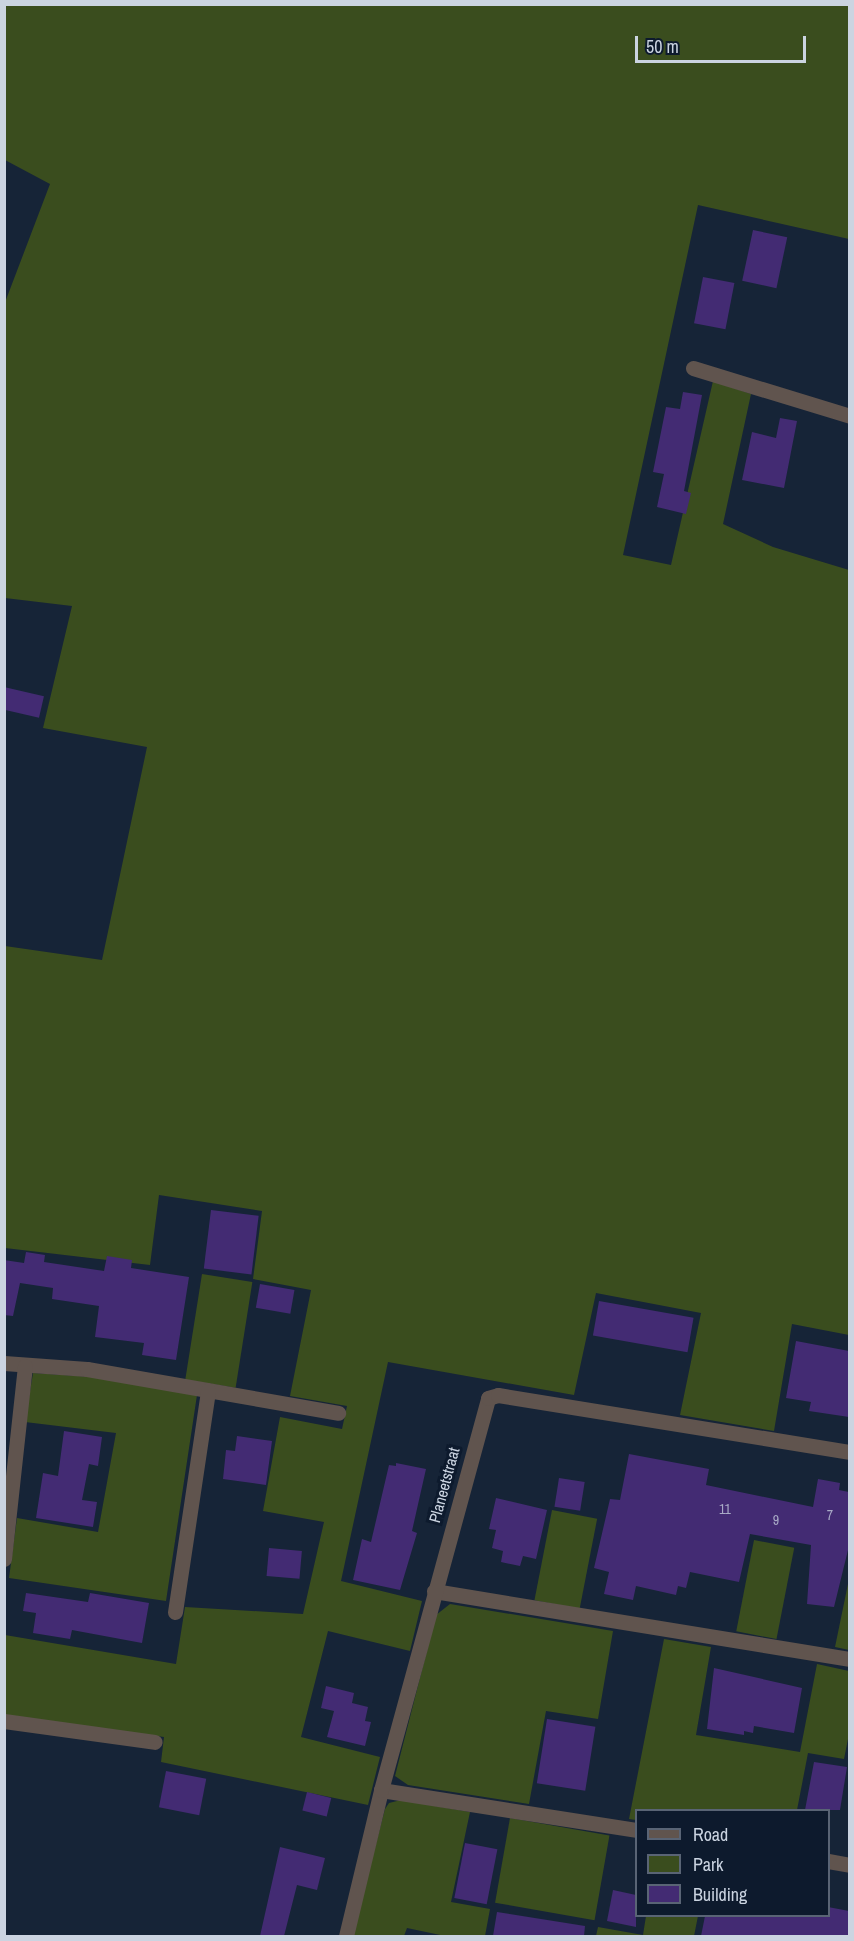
<!DOCTYPE html>
<html>
<head>
<meta charset="utf-8">
<style>
	body { margin:0 }
	#map { position:relative; width:854px; height:1941px; overflow:hidden; background:#162437; font-family:"Archivo Narrow",sans-serif }
	div>[style] { position:absolute }
	.green>* { inset:0; background:#3a4d1e; transform-origin:0 0 }
	.building>* { inset:0; background:#432b73; transform-origin:0 0 }
	.minor>* { height:15px; margin:-7.5px; padding:0 7.5px; transform-origin:7.5px; border-radius:7.5px; background:#60544e }
	span { translate:-50% -50%; white-space:nowrap; text-align:center; line-height:1.15; -webkit-text-stroke:6px #0d1a2d; paint-order:stroke }
	.number-label { font-size:14px; color:#a9aac6 }
	.number-label span { -webkit-text-stroke-width:0 }
	.street-label { font-size:16px; color:#cbd4e1 }
	.frame { position:absolute; inset:0; border:6px solid #cbd4e1; pointer-events:none }
	.legend { position:absolute; left:635px; top:1809px; width:195px; height:108px; box-sizing:border-box; background:#0d1a2d; border:2px solid #596475; margin:0; padding:8px 10px; list-style:none; font-size:18px; color:#cbd4e1 }
	.legend li { display:flex; align-items:center; gap:12px; height:30px }
	.legend b { width:30px; border:2px solid #596475 }
	.scale { position:absolute; left:635px; top:36px; width:171px; height:27px; box-sizing:border-box; border:3px solid #cbd4e1; border-top:0; padding-left:8px; font-size:18px; line-height:21px; white-space:nowrap; color:#cbd4e1; -webkit-text-stroke:4px #0d1a2d; paint-order:stroke }
</style>
</head>
<body>
<div id="map">
	<div class="green">
		<div style="clip-path:polygon(5px 5px,849px 5px,849px 239px,698px 205px,623px 555px,671px 565px,713px 381px,751px 394px,723px 524px,773px 547px,849px 570px,849px 1335px,792px 1324px,774px 1431px,680px 1415px,701px 1313px,596px 1293px,574px 1395px,388px 1362px,341px 1581px,422px 1601px,410px 1651px,328px 1631px,301px 1737px,380px 1757px,368px 1805px,161px 1762px,164px 1737px,5px 1716px,5px 1635px,176px 1664px,185px 1607px,303px 1614px,324px 1522px,263px 1511px,280px 1417px,342px 1429px,347px 1406px,290px 1396px,311px 1290px,253px 1279px,262px 1211px,159px 1195px,150px 1265px,5px 1248px,5px 946px,102px 960px,147px 747px,43px 728px,72px 606px,5px 598px,4px 305px,50px 184px,5px 160px)"></div>
		<div style="left:202px;top:1274px;width:51px;height:107px;rotate:9deg"></div>
		<div style="clip-path:polygon(33px 1373px,93px 1377px,197px 1395px,166px 1601px,9px 1578px,17px 1518px,98px 1532px,116px 1433px,25px 1422px)"></div>
		<div style="left:552px;top:1510px;width:46px;height:92px;rotate:11deg"></div>
		<div style="left:754px;top:1540px;width:41px;height:93px;rotate:11deg"></div>
		<div style="clip-path:polygon(849px 1579px,849px 1650px,835px 1647px)"></div>
		<div style="clip-path:polygon(450px 1604px,613px 1631px,598px 1719px,546px 1711px,529px 1804px,408px 1785px,395px 1776px,436px 1615px)"></div>
		<div style="clip-path:polygon(664px 1639px,711px 1647px,696px 1735px,800px 1752px,817px 1664px,849px 1671px,849px 1734px,844px 1759px,808px 1753px,797px 1810px,636px 1810px,636px 1820px,629px 1819px)"></div>
		<div style="clip-path:polygon(401px 1800px,470px 1812px,451px 1902px,490px 1909px,485px 1936px,445px 1936px,407px 1928px,404px 1936px,352px 1936px,385px 1809px,389px 1803px)"></div>
		<div style="left:510px;top:1818px;width:101px;height:86px;rotate:10deg"></div>
		<div style="clip-path:polygon(646px 1916px,698px 1916px,694px 1936px,596px 1936px,598px 1927px,643px 1935px)"></div>
	</div>
	<div class="building">
		<div style="left:753px;top:230px;width:35px;height:52px;rotate:12deg"></div>
		<div style="left:703px;top:277px;width:32px;height:47px;rotate:11deg"></div>
		<div style="clip-path:polygon(683px 392px,702px 395px,684px 491px,691px 493px,686px 514px,657px 507px,664px 474px,653px 472px,666px 407px,680px 409px)"></div>
		<div style="clip-path:polygon(780px 418px,797px 421px,784px 488px,742px 480px,752px 432px,776px 438px)"></div>
		<div style="left:4px;top:687px;width:41px;height:22px;rotate:13deg"></div>
		<div style="left:211px;top:1210px;width:48px;height:59px;rotate:7deg"></div>
		<div style="clip-path:polygon(26px 1252px,45px 1255px,44px 1262px,104px 1271px,107px 1256px,132px 1260px,131px 1268px,189px 1277px,176px 1360px,142px 1355px,144px 1343px,95px 1337px,99px 1306px,52px 1299px,53px 1288px,20px 1283px,13px 1316px,4px 1315px,4px 1260px,24px 1263px)"></div>
		<div style="left:260px;top:1284px;width:35px;height:24px;rotate:10deg"></div>
		<div style="left:599px;top:1301px;width:96px;height:35px;rotate:10deg"></div>
		<div style="clip-path:polygon(796px 1341px,849px 1351px,849px 1417px,809px 1411px,811px 1402px,786px 1398px)"></div>
		<div style="clip-path:polygon(64px 1431px,102px 1437px,98px 1466px,89px 1464px,82px 1500px,97px 1502px,93px 1527px,36px 1518px,43px 1473px,58px 1476px)"></div>
		<div style="clip-path:polygon(237px 1436px,272px 1441px,266px 1485px,223px 1479px,226px 1450px,235px 1451px)"></div>
		<div style="clip-path:polygon(629px 1454px,709px 1469px,706px 1485px,813px 1507px,818px 1479px,840px 1483px,839px 1490px,849px 1492px,849px 1546px,834px 1607px,807px 1604px,811px 1545px,750px 1534px,739px 1582px,690px 1572px,686px 1588px,678px 1586px,676px 1595px,636px 1586px,633px 1600px,604px 1594px,609px 1572px,594px 1568px,610px 1499px,620px 1500px)"></div>
		<div style="clip-path:polygon(396px 1463px,426px 1469px,412px 1531px,417px 1533px,400px 1590px,353px 1580px,362px 1539px,371px 1542px,389px 1465px,396px 1466px)"></div>
		<div style="left:559px;top:1478px;width:26px;height:29px;rotate:9deg"></div>
		<div style="clip-path:polygon(496px 1498px,547px 1510px,536px 1559px,523px 1556px,520px 1566px,501px 1562px,503px 1551px,492px 1548px,496px 1530px,489px 1529px)"></div>
		<div style="left:269px;top:1548px;width:33px;height:28px;rotate:5deg"></div>
		<div style="clip-path:polygon(26px 1593px,88px 1602px,90px 1593px,149px 1603px,142px 1643px,72px 1630px,70px 1639px,33px 1633px,36px 1613px,23px 1611px)"></div>
		<div style="clip-path:polygon(714px 1668px,802px 1688px,794px 1733px,754px 1726px,753px 1733px,744px 1731px,744px 1735px,707px 1729px)"></div>
		<div style="clip-path:polygon(326px 1686px,354px 1693px,352px 1703px,368px 1707px,365px 1721px,371px 1722px,365px 1746px,327px 1737px,334px 1711px,321px 1708px)"></div>
		<div style="left:547px;top:1719px;width:49px;height:65px;rotate:9deg"></div>
		<div style="clip-path:polygon(814px 1762px,847px 1767px,840px 1810px,805px 1810px)"></div>
		<div style="left:166px;top:1771px;width:41px;height:37px;rotate:11deg"></div>
		<div style="left:307px;top:1792px;width:25px;height:19px;rotate:14deg"></div>
		<div style="left:465px;top:1843px;width:33px;height:56px;rotate:11deg"></div>
		<div style="clip-path:polygon(280px 1847px,325px 1858px,317px 1890px,297px 1885px,284px 1936px,260px 1936px)"></div>
		<div style="clip-path:polygon(613px 1890px,636px 1895px,636px 1927px,607px 1921px)"></div>
		<div style="clip-path:polygon(828px 1907px,849px 1911px,849px 1936px,701px 1936px,705px 1916px,828px 1916px)"></div>
		<div style="clip-path:polygon(497px 1912px,585px 1926px,584px 1936px,493px 1936px)"></div>
	</div>
	<div class="minor">
		<div style="left:693px;top:368px;width:164px;rotate:17deg"></div>
		<div style="left:4px;top:1363px;width:83px;rotate:4.1deg"></div>
		<div style="left:87px;top:1369px;width:255px;rotate:9.9deg"></div>
		<div style="left:4px;top:1559px;width:194px;rotate:-83.8deg"></div>
		<div style="left:434px;top:1591px;width:422px;rotate:9.3deg"></div>
		<div style="left:175px;top:1612px;width:224px;rotate:-81.5deg"></div>
		<div style="left:4px;top:1721px;width:152px;rotate:7.9deg"></div>
		<div style="left:381px;top:1790px;width:258px;rotate:8.9deg"></div>
		<div style="left:828px;top:1861px;width:22px;rotate:10deg"></div>
		<div style="left:346px;top:1936px;width:150px;rotate:-76.5deg"></div>
		<div style="left:381px;top:1790px;width:406px;rotate:-74.7deg"></div>
		<div style="left:488px;top:1398px;width:10px;rotate:-17deg"></div>
		<div style="left:498px;top:1395px;width:357px;rotate:9.2deg"></div>
	</div>
	<div class="number-label">
		<span style="left:725px;top:1509px">11</span>
		<span style="left:830px;top:1515px">7</span>
		<span style="left:776px;top:1520px">9</span>
	</div>
	<div class="street-label">
		<span style="left:444px;top:1485px;rotate:-75deg">Planeetstraat</span>
	</div>
	<div class="frame"></div>
	<ul class="legend">
	<li><b style="height:8px;background:#60544e"></b>Road</li>
	<li><b style="height:16px;background:#3a4d1e"></b>Park</li>
	<li><b style="height:16px;background:#432b73"></b>Building</li>
	</ul>
	<div class="scale">50 m</div>
</div>
</body>
</html>
